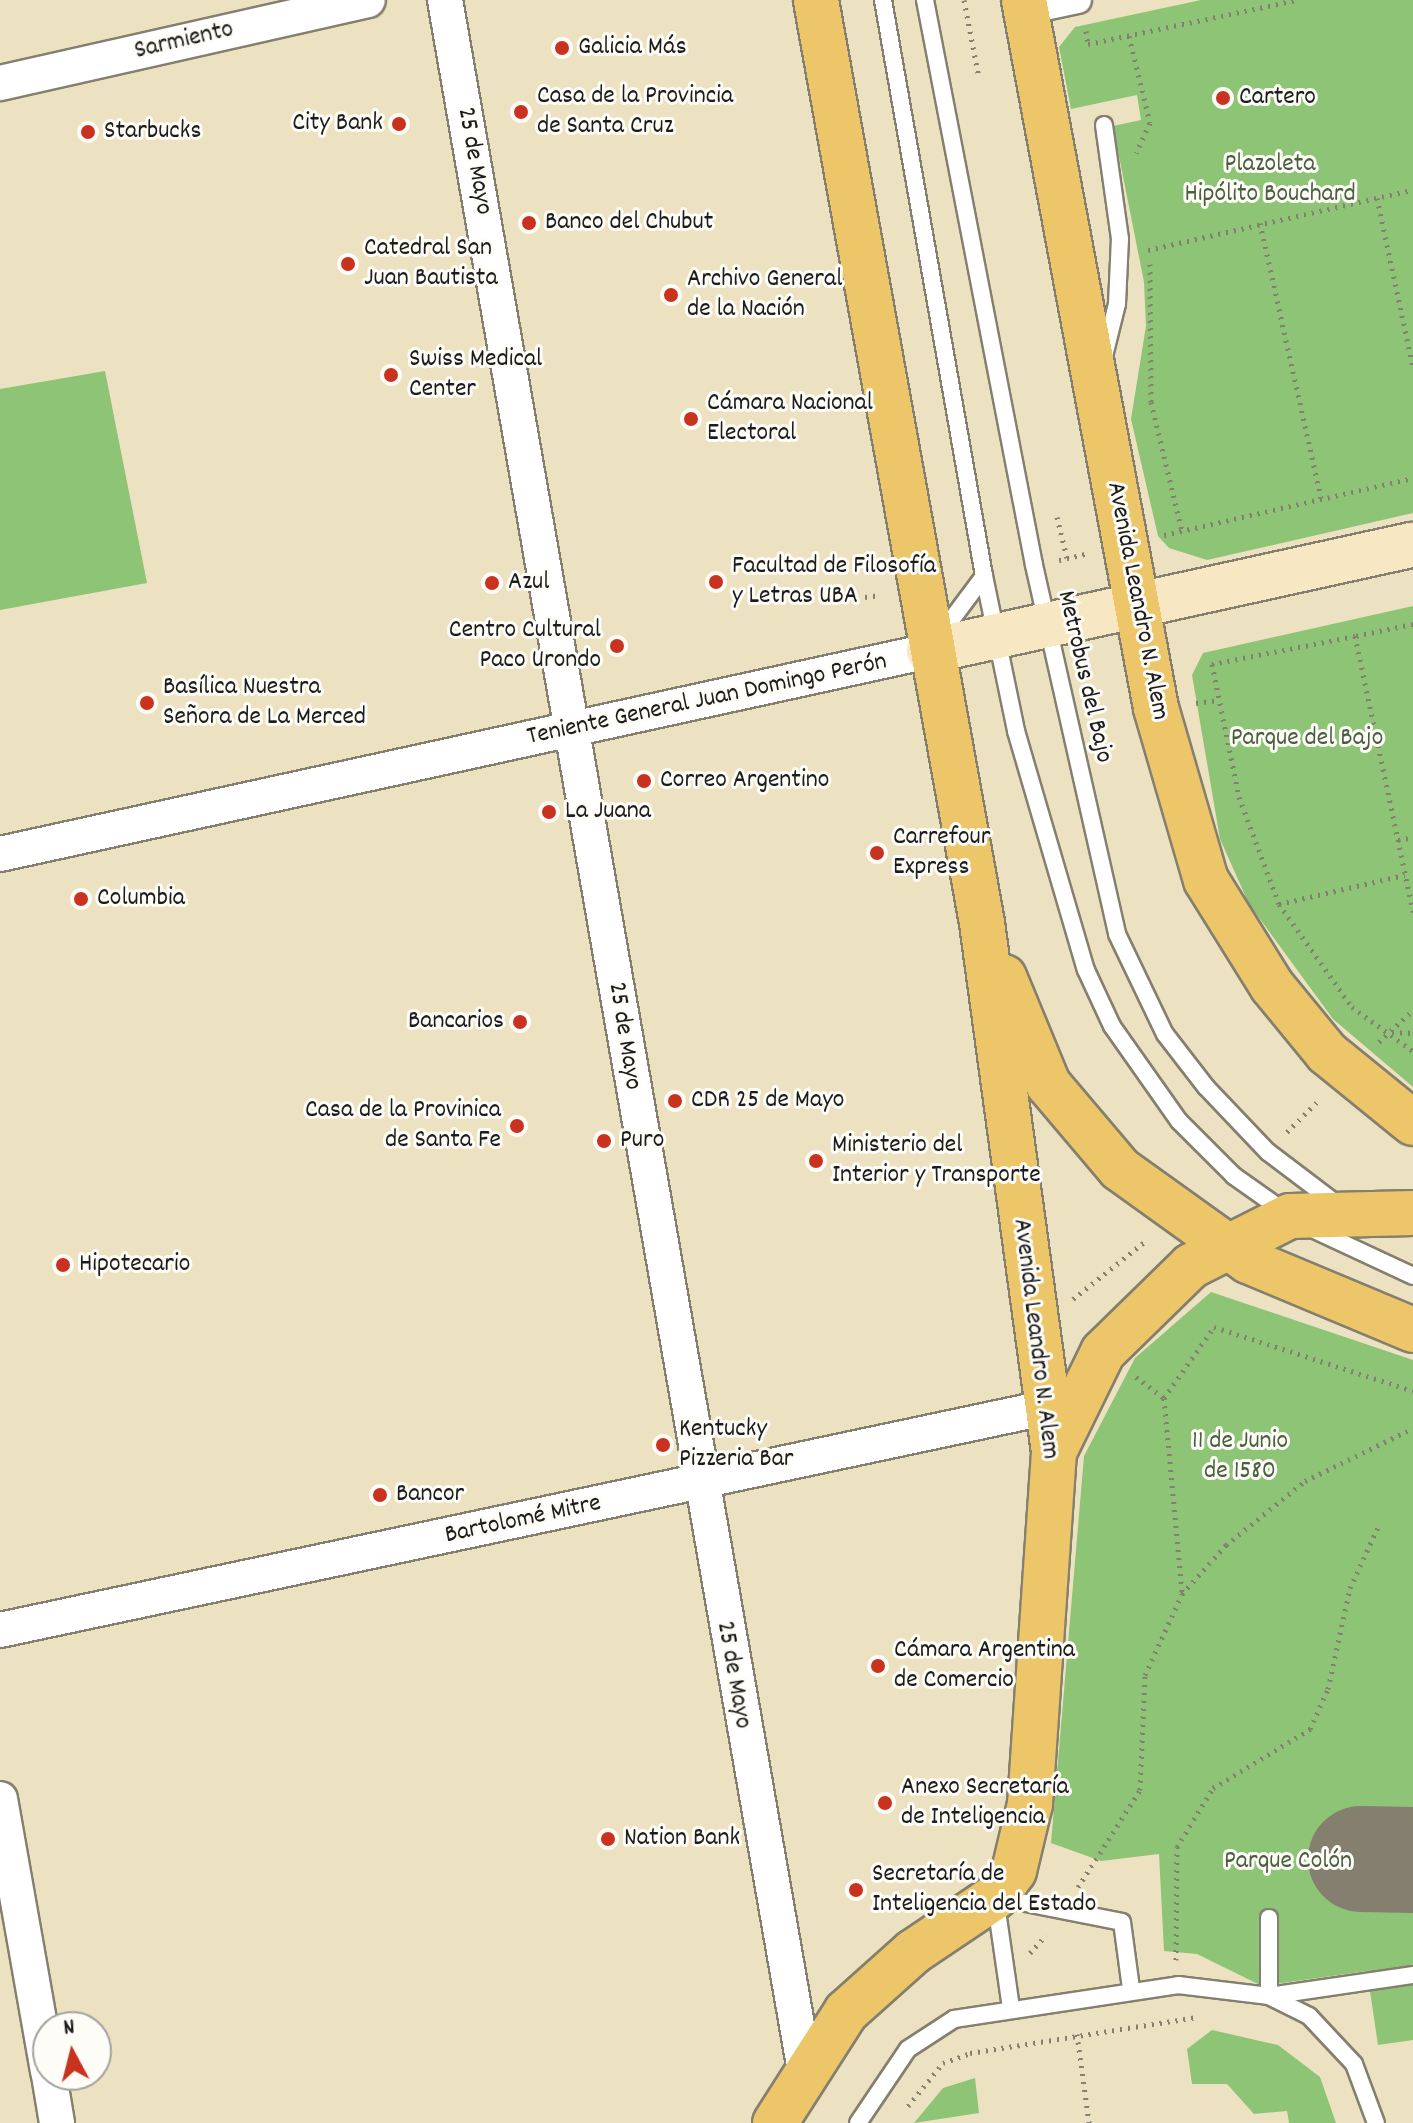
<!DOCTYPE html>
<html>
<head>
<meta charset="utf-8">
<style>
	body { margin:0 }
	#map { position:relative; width:1413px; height:2123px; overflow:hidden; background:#ece2c1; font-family:Dekko,sans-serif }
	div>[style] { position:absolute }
	.green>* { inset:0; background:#8dc476 }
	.taxiway>* { height:106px; margin:-53px; padding:0 53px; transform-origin:53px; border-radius:53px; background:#847f6e }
	.path>* { height:5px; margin-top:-2.5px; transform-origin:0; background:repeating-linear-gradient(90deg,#847f6e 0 2px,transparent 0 8px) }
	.roads { filter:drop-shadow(2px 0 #847f6e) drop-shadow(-2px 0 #847f6e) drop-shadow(0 2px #847f6e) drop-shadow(0 -2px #847f6e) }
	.service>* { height:16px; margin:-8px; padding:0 8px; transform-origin:8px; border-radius:8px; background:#fff }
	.pedestrian>* { height:26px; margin:-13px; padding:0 13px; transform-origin:13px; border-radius:13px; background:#fff }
	.minor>* { height:34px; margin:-17px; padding:0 17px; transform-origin:17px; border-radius:17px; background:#fff }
	.secondary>* { height:44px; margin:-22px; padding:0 22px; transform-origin:22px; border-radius:22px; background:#f7e8c3 }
	.primary>* { height:44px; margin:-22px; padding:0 22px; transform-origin:22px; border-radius:22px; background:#ecc669 }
	.dots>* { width:22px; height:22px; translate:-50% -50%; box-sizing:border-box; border:4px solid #fdfcf7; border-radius:50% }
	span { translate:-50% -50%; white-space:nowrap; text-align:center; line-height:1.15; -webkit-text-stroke:6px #fdfcf7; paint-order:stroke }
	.street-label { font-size:26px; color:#1c1c1c }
	.poi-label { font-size:26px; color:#1c1c1c }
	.left { translate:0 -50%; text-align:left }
	.right { translate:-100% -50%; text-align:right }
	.park-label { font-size:26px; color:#495f40 }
	.north { position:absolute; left:32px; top:2011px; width:80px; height:80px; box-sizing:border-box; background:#fdfcf7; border:2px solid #a3a29f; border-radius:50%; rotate:353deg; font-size:22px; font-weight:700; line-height:32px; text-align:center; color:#1c1c1c }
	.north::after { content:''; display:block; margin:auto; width:28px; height:36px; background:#c8321e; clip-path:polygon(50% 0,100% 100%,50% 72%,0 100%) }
</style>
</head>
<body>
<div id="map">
	<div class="green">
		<div style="clip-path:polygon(1201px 0,1413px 0,1413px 513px,1207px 560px,1169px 548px,1158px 536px,1131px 419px,1146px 326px,1144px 282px,1113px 126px,1141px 120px,1137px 95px,1071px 109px,1059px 47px,1075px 27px)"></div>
		<div style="clip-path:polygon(105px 371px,147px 583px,0 610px,0 389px)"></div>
		<div style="clip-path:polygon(1413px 606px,1413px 1087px,1333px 1019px,1249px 904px,1220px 839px,1192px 675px,1203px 653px)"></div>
		<div style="clip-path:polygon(1211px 1292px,1413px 1360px,1413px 2040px,1378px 2045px,1367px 1971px,1262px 1986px,1197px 1954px,1164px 1951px,1159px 1854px,1101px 1861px,1051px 1843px,1084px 1456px,1135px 1358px)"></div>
		<div style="clip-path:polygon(1212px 2030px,1278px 2045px,1320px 2077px,1336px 2123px,1289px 2123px,1287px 2111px,1254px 2114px,1227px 2084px,1192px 2084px,1187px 2049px)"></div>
		<div style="clip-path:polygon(975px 2078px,979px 2113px,914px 2123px,943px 2088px)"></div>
	</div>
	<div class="taxiway">
		<div style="left:1361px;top:1859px;width:52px;rotate:1.1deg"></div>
	</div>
	<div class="path">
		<div style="left:964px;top:0;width:79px;rotate:79.1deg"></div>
		<div style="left:1086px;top:31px;width:13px;rotate:81deg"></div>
		<div style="left:1088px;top:44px;width:214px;rotate:-11.9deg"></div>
		<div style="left:1129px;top:36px;width:89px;rotate:76.4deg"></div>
		<div style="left:1150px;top:123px;width:33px;rotate:115deg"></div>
		<div style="left:1377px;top:198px;width:174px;rotate:78deg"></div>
		<div style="left:1260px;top:223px;width:283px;rotate:77.5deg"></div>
		<div style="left:1148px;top:250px;width:272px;rotate:-12.8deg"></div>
		<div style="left:1150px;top:264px;width:138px;rotate:89.6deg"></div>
		<div style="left:1151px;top:402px;width:133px;rotate:76.5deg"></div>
		<div style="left:1057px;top:517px;width:42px;rotate:76.3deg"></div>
		<div style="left:1164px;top:535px;width:255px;rotate:-12.9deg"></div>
		<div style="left:1059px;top:560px;width:27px;rotate:-13deg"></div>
		<div style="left:865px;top:597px;width:16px;rotate:-7deg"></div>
		<div style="left:1413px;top:624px;width:59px;rotate:168.3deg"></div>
		<div style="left:1355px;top:636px;width:282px;rotate:78.1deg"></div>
		<div style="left:1355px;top:636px;width:146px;rotate:168.9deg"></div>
		<div style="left:1212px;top:664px;width:136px;rotate:78.5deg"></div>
		<div style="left:1239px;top:797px;width:114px;rotate:69.5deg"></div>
		<div style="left:1279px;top:904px;width:126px;rotate:54.7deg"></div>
		<div style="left:1352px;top:1007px;width:75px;rotate:35.8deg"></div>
		<div style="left:1196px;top:703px;width:22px;rotate:-8deg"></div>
		<div style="left:1398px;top:840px;width:15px;rotate:-11deg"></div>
		<div style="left:1279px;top:904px;width:129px;rotate:-13deg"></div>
		<div style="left:1392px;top:1032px;width:21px;rotate:3deg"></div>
		<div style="left:1379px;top:1042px;width:47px;rotate:-43.3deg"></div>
		<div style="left:1287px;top:1132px;width:47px;rotate:-45deg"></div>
		<div style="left:1073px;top:1299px;width:95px;rotate:-38.6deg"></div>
		<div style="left:1136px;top:1377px;width:35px;rotate:37deg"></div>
		<div style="left:1164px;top:1398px;width:87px;rotate:-54.8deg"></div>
		<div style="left:1214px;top:1327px;width:209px;rotate:17.8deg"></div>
		<div style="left:1164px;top:1398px;width:195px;rotate:84.7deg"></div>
		<div style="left:1078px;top:1887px;width:115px;rotate:-57.4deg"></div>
		<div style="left:1140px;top:1790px;width:115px;rotate:-87.5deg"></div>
		<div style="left:1145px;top:1675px;width:89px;rotate:-65.4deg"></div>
		<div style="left:1182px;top:1594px;width:66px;rotate:-48.1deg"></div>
		<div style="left:1226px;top:1545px;width:102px;rotate:-39deg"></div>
		<div style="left:1305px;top:1481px;width:120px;rotate:-26.1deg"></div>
		<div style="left:1030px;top:1953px;width:24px;rotate:-48deg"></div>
		<div style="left:1176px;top:1960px;width:113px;rotate:-89.5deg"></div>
		<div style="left:1177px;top:1847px;width:69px;rotate:-58.6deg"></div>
		<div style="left:1213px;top:1788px;width:114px;rotate:-31.3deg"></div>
		<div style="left:1310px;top:1729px;width:44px;rotate:-65.8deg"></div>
		<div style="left:1328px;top:1689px;width:103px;rotate:-77.7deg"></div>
		<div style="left:1350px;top:1588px;width:67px;rotate:-65.3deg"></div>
		<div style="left:1077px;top:2034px;width:90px;rotate:82.3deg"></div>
		<div style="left:908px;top:2106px;width:55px;rotate:-50.9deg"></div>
		<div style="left:943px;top:2063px;width:29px;rotate:-20deg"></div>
		<div style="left:970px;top:2053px;width:230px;rotate:-9deg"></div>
	</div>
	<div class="roads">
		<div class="service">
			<div style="left:883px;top:0;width:585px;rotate:80.05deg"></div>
			<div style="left:984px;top:576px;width:158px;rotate:78.3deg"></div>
			<div style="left:1016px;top:731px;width:249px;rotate:73.7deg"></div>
			<div style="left:1086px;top:970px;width:62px;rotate:65.1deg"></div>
			<div style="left:1112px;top:1026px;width:116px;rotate:54.8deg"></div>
			<div style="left:1179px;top:1121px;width:78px;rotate:45deg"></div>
			<div style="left:1234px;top:1176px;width:62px;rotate:35.2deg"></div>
			<div style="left:925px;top:0;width:575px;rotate:79.08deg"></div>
			<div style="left:1034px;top:565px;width:378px;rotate:77.3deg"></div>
			<div style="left:1117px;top:934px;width:111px;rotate:64.4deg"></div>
			<div style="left:1165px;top:1034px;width:67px;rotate:52.3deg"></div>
			<div style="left:1206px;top:1087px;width:90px;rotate:46.4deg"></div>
			<div style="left:1268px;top:1152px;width:88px;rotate:37.1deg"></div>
			<div style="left:1104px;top:356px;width:54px;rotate:-76deg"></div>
			<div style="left:1117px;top:304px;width:65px;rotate:-87.4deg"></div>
			<div style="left:1120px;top:239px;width:115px;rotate:-98deg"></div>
			<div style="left:937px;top:639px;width:79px;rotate:-53.3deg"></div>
			<div style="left:1308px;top:1227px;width:116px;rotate:25deg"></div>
			<div style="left:1269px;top:1918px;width:78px;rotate:90deg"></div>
			<div style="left:1269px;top:1996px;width:146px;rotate:-8.3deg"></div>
			<div style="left:1011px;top:2008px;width:112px;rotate:-98.2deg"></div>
			<div style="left:995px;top:1897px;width:129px;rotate:11.1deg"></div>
			<div style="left:1122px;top:1922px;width:68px;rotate:82.3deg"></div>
			<div style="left:858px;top:2123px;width:89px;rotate:-56deg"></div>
			<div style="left:908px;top:2049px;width:55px;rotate:-33.1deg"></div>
			<div style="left:954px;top:2019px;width:227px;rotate:-8.6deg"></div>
			<div style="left:1178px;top:1985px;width:92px;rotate:6.9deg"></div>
			<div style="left:1269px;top:1996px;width:45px;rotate:26.6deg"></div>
			<div style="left:1309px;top:2016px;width:66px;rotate:46.8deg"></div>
			<div style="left:1354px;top:2064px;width:63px;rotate:69.6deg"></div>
		</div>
		<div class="pedestrian">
			<div style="left:1026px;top:11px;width:53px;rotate:-11.9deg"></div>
		</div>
		<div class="minor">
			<div style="left:445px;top:0;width:2103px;rotate:80.14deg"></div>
			<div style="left:0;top:83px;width:377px;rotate:-12.7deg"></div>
			<div style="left:0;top:854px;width:951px;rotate:-12.33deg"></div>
			<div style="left:0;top:1630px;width:1067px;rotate:-12deg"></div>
			<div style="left:0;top:1799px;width:277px;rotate:80deg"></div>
			<div style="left:49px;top:2075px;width:49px;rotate:80.5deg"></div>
		</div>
		<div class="secondary">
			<div style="left:929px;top:651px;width:495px;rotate:-12.4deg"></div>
		</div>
		<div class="primary">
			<div style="left:1024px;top:0;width:720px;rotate:79.44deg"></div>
			<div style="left:1156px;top:708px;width:179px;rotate:73.8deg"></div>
			<div style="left:1206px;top:880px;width:125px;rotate:58.1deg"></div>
			<div style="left:1272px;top:986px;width:87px;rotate:50.6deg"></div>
			<div style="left:1327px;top:1053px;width:111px;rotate:39.1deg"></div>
			<div style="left:1004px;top:977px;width:116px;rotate:67.6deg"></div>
			<div style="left:1048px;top:1084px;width:111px;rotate:49.7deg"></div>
			<div style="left:1120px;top:1169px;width:158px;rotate:35.7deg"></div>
			<div style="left:1248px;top:1261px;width:179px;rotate:22.7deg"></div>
			<div style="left:1054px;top:1452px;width:111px;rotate:-63.9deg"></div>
			<div style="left:1103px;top:1352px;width:123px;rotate:-44.3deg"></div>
			<div style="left:1191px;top:1266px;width:111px;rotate:-26.8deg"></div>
			<div style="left:1290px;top:1216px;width:123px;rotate:-1.4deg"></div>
			<div style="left:775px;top:2123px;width:132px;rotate:-57.4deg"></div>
			<div style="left:846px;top:2012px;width:90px;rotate:-41.8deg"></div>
			<div style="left:913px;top:1952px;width:99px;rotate:-33.9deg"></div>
			<div style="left:995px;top:1897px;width:32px;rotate:-54deg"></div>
			<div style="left:1014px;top:1871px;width:69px;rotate:-76.6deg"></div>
			<div style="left:1030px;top:1804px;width:353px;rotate:-86.1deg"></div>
			<div style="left:1054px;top:1452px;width:534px;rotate:-97.75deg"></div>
			<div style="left:982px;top:923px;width:938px;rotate:-100.2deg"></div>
		</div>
	</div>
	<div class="dots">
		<div style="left:562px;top:48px;background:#c8321e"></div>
		<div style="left:1223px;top:98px;background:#c8321e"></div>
		<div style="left:521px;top:112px;background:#c8321e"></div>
		<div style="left:399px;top:124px;background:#c8321e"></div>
		<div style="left:88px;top:132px;background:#c8321e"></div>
		<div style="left:529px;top:223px;background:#c8321e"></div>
		<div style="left:348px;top:264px;background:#c8321e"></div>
		<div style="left:671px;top:295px;background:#c8321e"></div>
		<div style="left:391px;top:375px;background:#c8321e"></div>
		<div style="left:691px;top:419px;background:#c8321e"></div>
		<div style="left:716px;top:582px;background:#c8321e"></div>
		<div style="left:492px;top:583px;background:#c8321e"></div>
		<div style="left:617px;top:646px;background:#c8321e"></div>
		<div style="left:147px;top:703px;background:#c8321e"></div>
		<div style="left:644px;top:781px;background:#c8321e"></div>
		<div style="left:549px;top:812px;background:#c8321e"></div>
		<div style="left:877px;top:853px;background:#c8321e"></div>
		<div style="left:81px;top:899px;background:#c8321e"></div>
		<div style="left:520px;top:1022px;background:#c8321e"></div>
		<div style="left:675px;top:1101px;background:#c8321e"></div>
		<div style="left:517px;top:1126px;background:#c8321e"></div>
		<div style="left:604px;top:1141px;background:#c8321e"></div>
		<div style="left:816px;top:1161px;background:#c8321e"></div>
		<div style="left:63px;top:1265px;background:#c8321e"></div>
		<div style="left:663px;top:1445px;background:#c8321e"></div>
		<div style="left:380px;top:1495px;background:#c8321e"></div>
		<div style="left:878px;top:1666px;background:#c8321e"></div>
		<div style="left:885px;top:1803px;background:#c8321e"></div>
		<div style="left:608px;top:1839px;background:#c8321e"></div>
		<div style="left:856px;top:1890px;background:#c8321e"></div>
	</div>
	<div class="street-label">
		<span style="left:184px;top:41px;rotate:-13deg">Sarmiento</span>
		<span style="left:474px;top:161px;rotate:80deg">25 de Mayo</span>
		<span style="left:1137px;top:601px;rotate:79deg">Avenida Leandro N. Alem</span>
		<span style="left:1084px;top:677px;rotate:77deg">Metrobus del Bajo</span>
		<span style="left:707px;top:700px;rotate:-12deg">Teniente General Juan Domingo Perón</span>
		<span style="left:624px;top:1036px;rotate:81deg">25 de Mayo</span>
		<span style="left:1035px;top:1339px;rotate:83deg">Avenida Leandro N. Alem</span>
		<span style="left:523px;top:1520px;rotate:-12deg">Bartolomé Mitre</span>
		<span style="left:733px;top:1675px;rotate:80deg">25 de Mayo</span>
	</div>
	<div class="poi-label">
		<span class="left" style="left:578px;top:48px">Galicia Más</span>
		<span class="left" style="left:537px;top:112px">Casa de la Provincia<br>de Santa Cruz</span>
		<span class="left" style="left:1239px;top:98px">Cartero</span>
		<span class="right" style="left:383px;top:124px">City Bank</span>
		<span class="left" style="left:104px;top:132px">Starbucks</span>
		<span class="left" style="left:545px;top:223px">Banco del Chubut</span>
		<span class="left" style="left:364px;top:264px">Catedral San<br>Juan Bautista</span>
		<span class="left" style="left:687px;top:295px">Archivo General<br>de la Nación</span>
		<span class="left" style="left:409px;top:375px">Swiss Medical<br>Center</span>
		<span class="left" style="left:707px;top:419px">Cámara Nacional<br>Electoral</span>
		<span class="left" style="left:732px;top:582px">Facultad de Filosofía<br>y Letras UBA</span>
		<span class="left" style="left:508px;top:583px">Azul</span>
		<span class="right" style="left:601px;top:646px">Centro Cultural<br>Paco Urondo</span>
		<span class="left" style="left:163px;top:703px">Basílica Nuestra<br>Señora de La Merced</span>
		<span class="left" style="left:660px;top:781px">Correo Argentino</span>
		<span class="left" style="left:565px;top:812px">La Juana</span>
		<span class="left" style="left:893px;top:853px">Carrefour<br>Express</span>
		<span class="left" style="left:97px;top:899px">Columbia</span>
		<span class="right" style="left:504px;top:1022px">Bancarios</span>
		<span class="left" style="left:691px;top:1101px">CDR 25 de Mayo</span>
		<span class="right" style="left:501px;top:1126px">Casa de la Provinica<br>de Santa Fe</span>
		<span class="left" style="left:620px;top:1141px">Puro</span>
		<span class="left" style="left:832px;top:1161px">Ministerio del<br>Interior y Transporte</span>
		<span class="left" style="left:79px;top:1265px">Hipotecario</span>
		<span class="left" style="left:679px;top:1445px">Kentucky<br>Pizzeria Bar</span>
		<span class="left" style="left:396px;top:1495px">Bancor</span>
		<span class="left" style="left:894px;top:1666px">Cámara Argentina<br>de Comercio</span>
		<span class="left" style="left:901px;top:1803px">Anexo Secretaría<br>de Inteligencia</span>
		<span class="left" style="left:624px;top:1839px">Nation Bank</span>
		<span class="left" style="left:872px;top:1890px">Secretaría de<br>Inteligencia del Estado</span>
	</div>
	<div class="park-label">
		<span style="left:1270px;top:180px">Plazoleta<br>Hipólito Bouchard</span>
		<span style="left:1307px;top:739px">Parque del Bajo</span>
		<span style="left:1240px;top:1457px">11 de Junio<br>de 1580</span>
		<span style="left:1288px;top:1862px">Parque Colón</span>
	</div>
	<div class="north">N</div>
</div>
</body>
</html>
